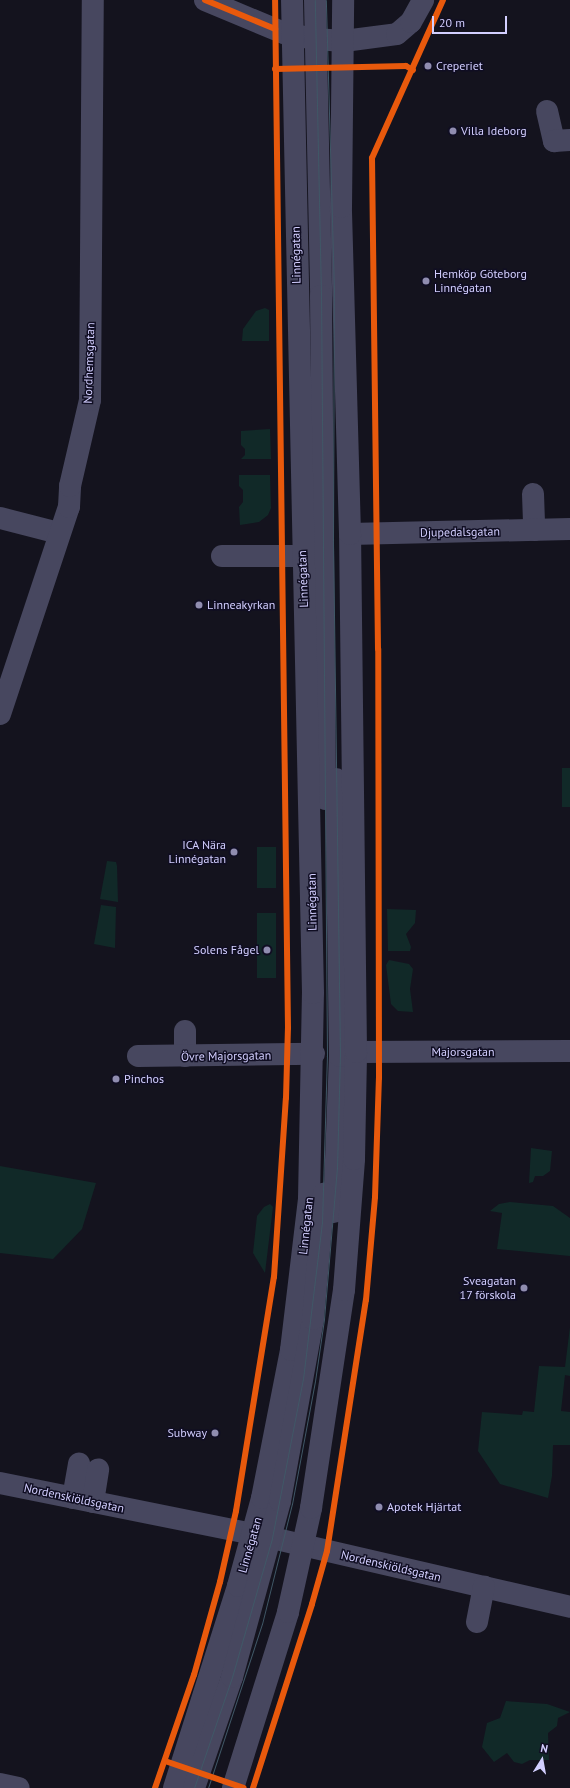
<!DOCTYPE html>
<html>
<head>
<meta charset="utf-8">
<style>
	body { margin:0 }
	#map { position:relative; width:570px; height:1788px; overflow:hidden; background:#14131e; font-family:"PT Sans",sans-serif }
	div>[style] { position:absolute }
	.green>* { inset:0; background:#112928; transform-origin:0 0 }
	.minor>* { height:22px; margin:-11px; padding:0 11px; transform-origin:11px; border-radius:11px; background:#47475f }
	.tram>* { height:1px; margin:-0.5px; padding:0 0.5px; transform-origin:0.5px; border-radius:0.5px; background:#405867 }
	.cycleway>* { height:6px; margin:-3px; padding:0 3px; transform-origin:3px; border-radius:3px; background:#e8590c }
	.dots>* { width:11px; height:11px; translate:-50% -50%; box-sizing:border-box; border:2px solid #100e23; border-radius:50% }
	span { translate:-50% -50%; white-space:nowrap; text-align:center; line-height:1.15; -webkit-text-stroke:3px #100e23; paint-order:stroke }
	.poi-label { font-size:12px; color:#d3cfff }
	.left { translate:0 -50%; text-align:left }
	.right { translate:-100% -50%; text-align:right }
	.street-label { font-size:12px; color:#d3cfff }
	.north { position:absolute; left:522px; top:1740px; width:40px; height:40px; -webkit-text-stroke:3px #100e23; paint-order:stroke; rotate:11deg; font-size:11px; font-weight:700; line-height:16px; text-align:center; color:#d3cfff }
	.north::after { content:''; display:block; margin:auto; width:14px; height:18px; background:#d3cfff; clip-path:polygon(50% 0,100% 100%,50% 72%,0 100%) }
	.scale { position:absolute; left:432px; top:16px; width:75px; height:18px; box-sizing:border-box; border:2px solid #d3cfff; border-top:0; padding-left:5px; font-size:12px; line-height:14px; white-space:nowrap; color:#d3cfff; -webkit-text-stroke:3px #100e23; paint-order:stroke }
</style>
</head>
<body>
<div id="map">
	<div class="green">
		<div style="clip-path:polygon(265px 308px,269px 310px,269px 341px,242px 341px,243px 329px,256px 311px)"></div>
		<div style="clip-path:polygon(270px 429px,271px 459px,241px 459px,245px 455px,245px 449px,241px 445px,241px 431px)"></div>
		<div style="clip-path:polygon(239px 475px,270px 475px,271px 508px,268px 515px,259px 522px,240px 525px,239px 507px,243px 502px,243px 490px,239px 486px)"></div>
		<div style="left:562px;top:768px;width:8px;height:39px"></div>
		<div style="left:257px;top:847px;width:19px;height:41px"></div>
		<div style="clip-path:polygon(107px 861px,116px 862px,117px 866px,118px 902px,100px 899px)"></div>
		<div style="clip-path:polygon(101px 905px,116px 907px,115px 948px,94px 944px)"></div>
		<div style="clip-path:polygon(387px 909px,416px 910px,415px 923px,406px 934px,411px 947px,410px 951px,388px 951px)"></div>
		<div style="left:257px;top:913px;width:19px;height:65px"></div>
		<div style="clip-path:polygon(389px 960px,409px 964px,413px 969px,410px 989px,413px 1012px,398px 1011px,391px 1004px,386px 965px)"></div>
		<div style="clip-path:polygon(531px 1148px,552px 1151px,550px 1171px,543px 1176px,535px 1176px,533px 1182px,529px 1183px)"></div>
		<div style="clip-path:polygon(0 1166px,96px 1183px,82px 1229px,53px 1259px,0 1253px)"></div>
		<div style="clip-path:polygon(510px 1202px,553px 1206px,570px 1218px,570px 1256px,497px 1249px,502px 1213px,490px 1211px,499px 1204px)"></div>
		<div style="clip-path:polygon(270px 1204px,273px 1207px,265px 1273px,253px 1253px,257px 1216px,264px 1207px)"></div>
		<div style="clip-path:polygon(570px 1327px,570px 1376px,565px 1375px,561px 1411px,570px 1412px,570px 1445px,553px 1445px,552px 1476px,548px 1498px,500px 1484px,478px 1451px,482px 1412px,522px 1415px,523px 1411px,534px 1412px,539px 1366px,565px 1367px)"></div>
		<div style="clip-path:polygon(506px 1701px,547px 1704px,570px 1712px,558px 1718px,557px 1726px,548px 1733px,549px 1760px,530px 1760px,522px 1764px,514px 1762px,507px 1753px,494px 1762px,482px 1747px,487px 1723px,500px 1718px)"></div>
	</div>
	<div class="minor">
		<div style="left:205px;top:0;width:86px;rotate:22.7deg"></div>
		<div style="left:284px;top:33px;width:32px;rotate:11deg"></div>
		<div style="left:315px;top:39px;width:29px;rotate:4deg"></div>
		<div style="left:344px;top:41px;width:53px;rotate:-7.5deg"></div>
		<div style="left:397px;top:34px;width:18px;rotate:-41deg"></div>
		<div style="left:411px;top:22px;width:25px;rotate:-61deg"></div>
		<div style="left:315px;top:0;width:296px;rotate:88.8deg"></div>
		<div style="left:321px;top:296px;width:503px;rotate:89.54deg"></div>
		<div style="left:547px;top:111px;width:31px;rotate:77deg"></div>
		<div style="left:554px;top:141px;width:16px;rotate:-4deg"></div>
		<div style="left:533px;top:494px;width:36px;rotate:88deg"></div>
		<div style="left:0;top:518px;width:61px;rotate:14.3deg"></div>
		<div style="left:350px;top:534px;width:220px;rotate:-1.3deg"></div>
		<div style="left:222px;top:556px;width:81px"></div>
		<div style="left:0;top:714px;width:218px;rotate:-71.6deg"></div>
		<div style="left:69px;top:507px;width:21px;rotate:-87deg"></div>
		<div style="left:70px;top:486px;width:88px;rotate:-76.9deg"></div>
		<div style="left:90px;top:400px;width:400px;rotate:-89.6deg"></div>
		<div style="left:185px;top:1031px;width:25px;rotate:90deg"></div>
		<div style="left:356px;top:1052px;width:214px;rotate:-0.3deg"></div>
		<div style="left:138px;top:1056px;width:176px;rotate:-0.7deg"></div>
		<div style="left:334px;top:1212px;width:156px;rotate:-87.8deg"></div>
		<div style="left:340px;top:1056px;width:277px;rotate:-90.8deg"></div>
		<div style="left:0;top:1483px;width:278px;rotate:11.4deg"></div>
		<div style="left:272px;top:1538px;width:306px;rotate:13deg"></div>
		<div style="left:73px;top:1498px;width:35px;rotate:-80deg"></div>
		<div style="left:93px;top:1502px;width:33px;rotate:-81deg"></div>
		<div style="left:477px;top:1622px;width:36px;rotate:-79deg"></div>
		<div style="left:0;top:1784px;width:19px;rotate:12deg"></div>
		<div style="left:174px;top:1788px;width:212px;rotate:-72.4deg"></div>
		<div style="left:238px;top:1586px;width:91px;rotate:-74.7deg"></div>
		<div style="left:262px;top:1498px;width:151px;rotate:-78.9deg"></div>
		<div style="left:291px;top:1350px;width:152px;rotate:-83.2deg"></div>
		<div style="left:309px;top:1199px;width:206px;rotate:-88.9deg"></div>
		<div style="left:313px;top:993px;width:993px;rotate:-91.21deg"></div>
		<div style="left:194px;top:1788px;width:117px;rotate:-71.1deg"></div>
		<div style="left:232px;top:1677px;width:182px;rotate:-74.7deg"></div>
		<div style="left:280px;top:1501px;width:185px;rotate:-79.7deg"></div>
		<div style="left:313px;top:1319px;width:126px;rotate:-85deg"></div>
		<div style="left:233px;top:1788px;width:184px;rotate:-72.6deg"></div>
		<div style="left:288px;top:1612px;width:107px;rotate:-77.5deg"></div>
		<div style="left:311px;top:1508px;width:220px;rotate:-81.4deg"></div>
		<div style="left:344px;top:1290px;width:131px;rotate:-85.6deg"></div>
		<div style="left:354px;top:1159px;width:107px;rotate:-88.9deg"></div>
		<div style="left:356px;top:1052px;width:518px;rotate:-90.66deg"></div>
		<div style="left:350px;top:534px;width:327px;rotate:-91.6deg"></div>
		<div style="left:341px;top:207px;width:207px;rotate:-89.4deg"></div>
	</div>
	<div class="tram">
		<div style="left:194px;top:1788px;width:117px;rotate:-71.1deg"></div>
		<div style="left:232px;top:1677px;width:145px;rotate:-73.9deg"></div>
		<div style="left:272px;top:1538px;width:162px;rotate:-79deg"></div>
		<div style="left:303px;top:1379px;width:157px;rotate:-83.1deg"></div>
		<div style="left:322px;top:1223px;width:167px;rotate:-88.3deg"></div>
		<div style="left:327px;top:1056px;width:760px;rotate:-90.45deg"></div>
		<div style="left:321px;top:296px;width:296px;rotate:-91.2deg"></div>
		<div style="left:208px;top:1788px;width:173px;rotate:-71.8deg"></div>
		<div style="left:262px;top:1624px;width:124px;rotate:-76deg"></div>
		<div style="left:292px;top:1504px;width:125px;rotate:-79.4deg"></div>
		<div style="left:315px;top:1381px;width:63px;rotate:-81.7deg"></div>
		<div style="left:324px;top:1319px;width:152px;rotate:-85.1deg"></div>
		<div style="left:337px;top:1168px;width:112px;rotate:-88.5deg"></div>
		<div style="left:340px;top:1056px;width:514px;rotate:-90.78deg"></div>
		<div style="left:333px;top:542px;width:250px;rotate:-89.8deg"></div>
		<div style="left:334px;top:292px;width:292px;rotate:-91.6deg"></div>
	</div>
	<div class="cycleway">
		<div style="left:205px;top:0;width:76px;rotate:22.5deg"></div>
		<div style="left:275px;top:69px;width:131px;rotate:-1.3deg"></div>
		<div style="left:406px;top:66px;width:8px;rotate:30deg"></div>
		<div style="left:165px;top:1761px;width:83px;rotate:18.9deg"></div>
		<div style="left:155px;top:1788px;width:120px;rotate:-71deg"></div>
		<div style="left:194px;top:1675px;width:97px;rotate:-74.4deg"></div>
		<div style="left:220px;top:1582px;width:73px;rotate:-77.3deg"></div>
		<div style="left:236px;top:1511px;width:237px;rotate:-80.8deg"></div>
		<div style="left:274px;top:1277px;width:179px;rotate:-86.2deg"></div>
		<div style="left:286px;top:1098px;width:70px;rotate:-88.4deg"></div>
		<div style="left:288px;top:1028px;width:1028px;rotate:-90.72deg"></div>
		<div style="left:253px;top:1788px;width:193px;rotate:-72.2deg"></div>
		<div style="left:312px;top:1604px;width:55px;rotate:-74.2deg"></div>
		<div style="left:327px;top:1551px;width:254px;rotate:-81.2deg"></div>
		<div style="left:366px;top:1300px;width:103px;rotate:-85deg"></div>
		<div style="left:375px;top:1197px;width:119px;rotate:-88.1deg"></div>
		<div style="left:379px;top:1078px;width:429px;rotate:-90.1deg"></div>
		<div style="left:378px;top:649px;width:491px;rotate:-90.7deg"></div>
		<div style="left:372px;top:158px;width:173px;rotate:-65.8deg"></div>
	</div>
	<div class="dots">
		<div style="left:428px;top:66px;background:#908db0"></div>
		<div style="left:453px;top:131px;background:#908db0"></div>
		<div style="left:426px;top:281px;background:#908db0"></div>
		<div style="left:199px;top:605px;background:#908db0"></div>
		<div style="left:234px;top:852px;background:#908db0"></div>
		<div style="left:267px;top:950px;background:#908db0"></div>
		<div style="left:116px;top:1079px;background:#908db0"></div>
		<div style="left:524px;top:1288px;background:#908db0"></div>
		<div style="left:215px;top:1433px;background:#908db0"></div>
		<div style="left:379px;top:1507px;background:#908db0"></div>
	</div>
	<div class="poi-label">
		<span class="left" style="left:436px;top:66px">Creperiet</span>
		<span class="left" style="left:461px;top:131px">Villa Ideborg</span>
		<span class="left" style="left:434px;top:281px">Hemköp Göteborg<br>Linnégatan</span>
		<span class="left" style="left:207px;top:605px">Linneakyrkan</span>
		<span class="right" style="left:226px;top:852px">ICA Nära<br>Linnégatan</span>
		<span class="right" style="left:259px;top:950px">Solens Fågel</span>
		<span class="left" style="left:124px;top:1079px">Pinchos</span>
		<span class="right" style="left:516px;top:1288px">Sveagatan<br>17 förskola</span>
		<span class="right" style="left:207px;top:1433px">Subway</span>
		<span class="left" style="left:387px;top:1507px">Apotek Hjärtat</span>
	</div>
	<div class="street-label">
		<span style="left:296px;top:255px;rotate:-91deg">Linnégatan</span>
		<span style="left:89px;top:363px;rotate:-88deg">Nordhemsgatan</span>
		<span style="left:460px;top:532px;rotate:-1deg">Djupedalsgatan</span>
		<span style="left:303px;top:579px;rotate:-92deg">Linnégatan</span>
		<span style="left:312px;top:902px;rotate:-91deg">Linnégatan</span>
		<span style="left:463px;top:1052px">Majorsgatan</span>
		<span style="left:226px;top:1056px;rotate:-1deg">Övre Majorsgatan</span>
		<span style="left:306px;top:1226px;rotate:-84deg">Linnégatan</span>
		<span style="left:74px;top:1498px;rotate:12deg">Nordenskiöldsgatan</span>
		<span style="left:250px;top:1545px;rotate:-74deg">Linnégatan</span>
		<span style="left:391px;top:1566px;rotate:13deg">Nordenskiöldsgatan</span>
	</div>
	<div class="north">N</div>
	<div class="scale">20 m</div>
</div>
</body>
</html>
